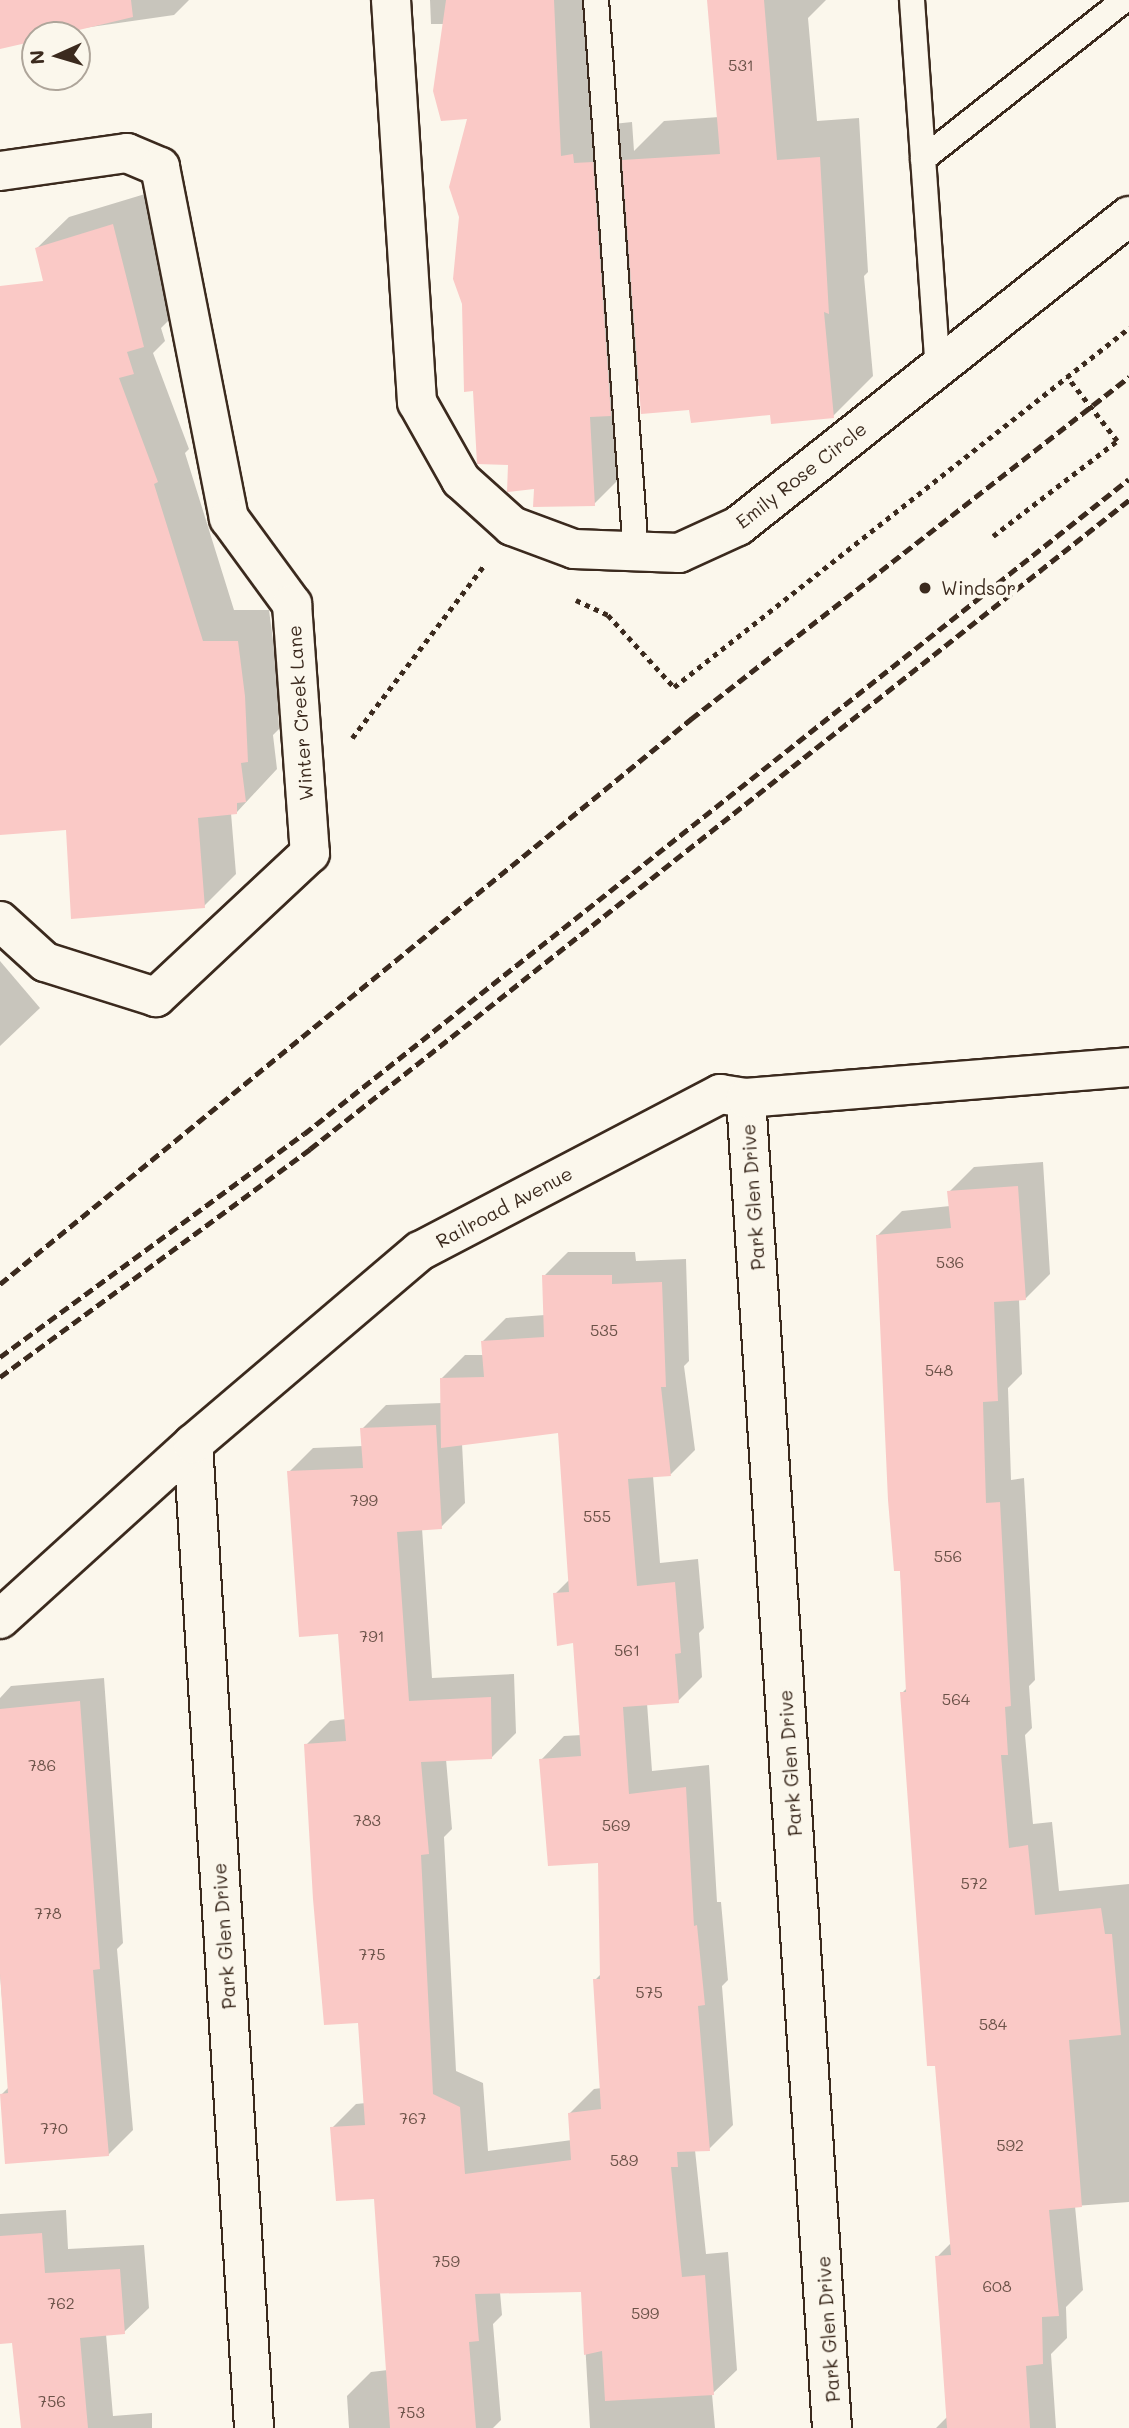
<!DOCTYPE html>
<html>
<head>
<meta charset="utf-8">
<style>
	body { margin:0 }
	#map { position:relative; width:1129px; height:2428px; overflow:hidden; background:#fbf7ec; font-family:Mali,sans-serif }
	div>[style] { position:absolute }
	.shadow>* { inset:0; background:#0003 }
	.building>* { inset:0; background:#fac9c6 }
	.path>* { height:4.5px; margin-top:-2.25px; transform-origin:0; background:repeating-linear-gradient(90deg,#3b2a1e 0 5px,transparent 0 10px) }
	.roads { filter:drop-shadow(2px 0 #3b2a1e) drop-shadow(-2px 0 #3b2a1e) drop-shadow(0 2px #3b2a1e) drop-shadow(0 -2px #3b2a1e) }
	.service>* { height:24px; margin:-12px; padding:0 12px; transform-origin:12px; border-radius:12px; background:#fbf7ec }
	.minor>* { height:38px; margin:-19px; padding:0 19px; transform-origin:19px; border-radius:19px; background:#fbf7ec }
	.rail>* { height:5px; margin-top:-2.5px; transform-origin:0; background:repeating-linear-gradient(90deg,#3b2a1e 0 10px,transparent 0 15px) }
	.dots>* { width:19px; height:19px; translate:-50% -50%; box-sizing:border-box; border:4px solid #fbf7ec; border-radius:50% }
	span { translate:-50% -50%; white-space:nowrap; text-align:center; line-height:1.15; -webkit-text-stroke:7px #fbf7ec; paint-order:stroke }
	.number-label { font-size:16px; color:#6b5248 }
	.number-label span { -webkit-text-stroke-width:0 }
	.street-label { font-size:19px; color:#3b2a1e }
	.poi-label { font-size:19px; color:#3b2a1e }
	.left { translate:0 -50%; text-align:left }
	.north { position:absolute; left:21px; top:21px; width:70px; height:70px; box-sizing:border-box; background:#fbf7ec; border:2px solid #aea59a; border-radius:50%; rotate:266deg; font-size:19px; font-weight:700; line-height:28px; text-align:center; color:#3b2a1e }
	.north::after { content:''; display:block; margin:auto; width:24px; height:32px; background:#3b2a1e; clip-path:polygon(50% 0,100% 100%,50% 72%,0 100%) }
</style>
</head>
<body>
<div id="map">
	<div class="shadow">
		<div style="clip-path:polygon(0 0,189px 0,174px 15px,35px 35px,35px 39px,0 48px)"></div>
		<div style="clip-path:polygon(430px 0,595px 0,613px 124px,632px 122px,634px 151px,664px 121px,719px 117px,709px 0,826px 0,808px 18px,817px 121px,859px 118px,868px 272px,864px 276px,873px 376px,833px 416px,690px 408px,640px 384px,630px 394px,634px 464px,594px 504px,535px 487px,510px 463px,470px 117px,444px 24px,431px 24px)"></div>
		<div style="clip-path:polygon(145px 194px,175px 314px,161px 328px,165px 341px,153px 353px,189px 449px,185px 453px,234px 610px,269px 610px,276px 663px,279px 729px,273px 735px,277px 769px,237px 812px,231px 813px,236px 874px,204px 906px,67px 828px,0 833px,0 417px,70px 404px,37px 248px,69px 217px)"></div>
		<div style="clip-path:polygon(0 961px,40px 1008px,0 1046px)"></div>
		<div style="clip-path:polygon(1043px 1162px,1050px 1274px,1026px 1298px,1019px 1299px,1022px 1374px,1008px 1388px,1011px 1480px,1024px 1478px,1035px 1680px,1029px 1686px,1032px 1728px,1025px 1735px,1033px 1824px,1052px 1822px,1059px 1891px,1129px 1884px,1129px 2202px,1075px 2206px,1083px 2290px,1066px 2307px,1067px 2338px,1051px 2354px,1056px 2428px,936px 2428px,948px 2416px,937px 2257px,952px 2242px,902px 1693px,908px 1687px,878px 1235px,902px 1211px,950px 1206px,949px 1192px,974px 1167px)"></div>
		<div style="clip-path:polygon(evenodd,568px 1252px,635px 1252px,636px 1261px,686px 1259px,689px 1361px,684px 1366px,695px 1450px,671px 1474px,653px 1476px,660px 1563px,698px 1559px,704px 1628px,699px 1633px,702px 1677px,678px 1701px,647px 1703px,652px 1771px,709px 1765px,717px 1902px,721px 1902px,728px 1980px,722px 1986px,733px 2125px,709px 2149px,695px 2150px,706px 2254px,728px 2252px,737px 2370px,712px 2394px,715px 2428px,590px 2428px,582px 2290px,500px 2292px,502px 2315px,493px 2324px,501px 2420px,493px 2428px,349px 2428px,347px 2396px,371px 2372px,388px 2370px,376px 2197px,332px 2128px,356px 2104px,366px 2103px,360px 2021px,306px 1745px,330px 1721px,346px 1719px,340px 1632px,289px 1472px,313px 1448px,363px 1446px,362px 1429px,386px 1405px,442px 1403px,441px 1379px,465px 1355px,484px 1355px,482px 1342px,506px 1318px,545px 1315px,544px 1276px,568px 1252px,559px 1431px,570px 1579px,555px 1594px,575px 1641px,582px 1735px,564px 1736px,541px 1760px,600px 1861px,601px 1974px,595px 1980px,602px 2088px,594px 2089px,570px 2113px,572px 2140px,488px 2151px,483px 2083px,456px 2071px,444px 1837px,452px 1829px,446px 1759px,492px 1757px,516px 1733px,514px 1674px,432px 1678px,422px 1528px,441px 1527px,465px 1503px,462px 1443px,559px 1431px)"></div>
		<div style="clip-path:polygon(104px 1678px,123px 1943px,117px 1949px,133px 2130px,108px 2155px,1px 2095px,9px 2087px,0 1973px,0 1698px,11px 1686px)"></div>
		<div style="clip-path:polygon(66px 2210px,68px 2249px,144px 2245px,149px 2308px,124px 2332px,106px 2334px,113px 2416px,152px 2413px,152px 2428px,23px 2428px,14px 2341px,0 2342px,0 2214px)"></div>
	</div>
	<div class="building">
		<div style="clip-path:polygon(0 0,131px 0,133px 17px,58px 35px,35px 35px,35px 41px,0 49px)"></div>
		<div style="clip-path:polygon(446px 0,554px 0,561px 156px,573px 154px,574px 163px,593px 162px,611px 416px,590px 417px,595px 506px,533px 507px,534px 489px,507px 492px,508px 465px,477px 464px,473px 391px,464px 392px,462px 304px,453px 279px,459px 217px,449px 187px,467px 119px,441px 121px,433px 91px)"></div>
		<div style="clip-path:polygon(707px 0,764px 0,777px 160px,820px 157px,829px 314px,824px 312px,834px 418px,771px 424px,770px 415px,691px 423px,689px 410px,641px 414px,622px 160px,720px 154px)"></div>
		<div style="clip-path:polygon(113px 224px,144px 347px,127px 352px,134px 374px,119px 378px,158px 482px,154px 484px,203px 641px,238px 641px,245px 696px,248px 762px,241px 763px,246px 802px,237px 803px,237px 814px,198px 818px,205px 908px,71px 919px,66px 830px,0 835px,0 286px,43px 281px,35px 248px)"></div>
		<div style="clip-path:polygon(1018px 1186px,1026px 1300px,994px 1302px,998px 1401px,983px 1402px,986px 1503px,1000px 1502px,1011px 1706px,1005px 1707px,1008px 1755px,1001px 1755px,1009px 1848px,1028px 1845px,1035px 1915px,1101px 1908px,1105px 1934px,1112px 1934px,1121px 2035px,1069px 2040px,1082px 2207px,1049px 2210px,1059px 2316px,1042px 2317px,1043px 2364px,1026px 2366px,1030px 2428px,947px 2428px,935px 2256px,951px 2255px,935px 2066px,927px 2066px,900px 1692px,906px 1692px,900px 1571px,894px 1571px,888px 1500px,876px 1235px,951px 1228px,947px 1191px)"></div>
		<div style="clip-path:polygon(542px 1275px,612px 1275px,612px 1284px,662px 1282px,666px 1387px,661px 1387px,671px 1476px,628px 1479px,637px 1586px,675px 1582px,681px 1653px,675px 1654px,679px 1703px,623px 1707px,629px 1794px,686px 1787px,694px 1926px,697px 1925px,705px 2005px,698px 2006px,710px 2151px,677px 2152px,678px 2167px,671px 2167px,682px 2277px,705px 2275px,714px 2395px,605px 2401px,602px 2351px,584px 2355px,581px 2292px,475px 2294px,479px 2341px,469px 2342px,476px 2428px,390px 2428px,374px 2199px,336px 2201px,330px 2127px,365px 2125px,358px 2023px,324px 2025px,313px 1899px,304px 1744px,346px 1741px,338px 1634px,299px 1637px,287px 1471px,363px 1468px,360px 1428px,436px 1425px,442px 1529px,397px 1532px,409px 1701px,491px 1697px,492px 1759px,421px 1762px,429px 1854px,421px 1855px,433px 2094px,460px 2107px,465px 2174px,571px 2160px,568px 2113px,601px 2109px,593px 1979px,600px 1979px,598px 1863px,548px 1866px,539px 1759px,581px 1756px,573px 1643px,557px 1646px,553px 1593px,569px 1592px,558px 1433px,441px 1448px,440px 1378px,484px 1377px,481px 1341px,544px 1337px)"></div>
		<div style="clip-path:polygon(80px 1701px,100px 1969px,93px 1970px,109px 2156px,5px 2164px,0 2094px,8px 2093px,0 1974px,0 1709px)"></div>
		<div style="clip-path:polygon(42px 2233px,45px 2273px,120px 2269px,125px 2334px,80px 2338px,88px 2428px,21px 2428px,12px 2343px,0 2344px,0 2236px)"></div>
	</div>
	<div class="path">
		<div style="left:993px;top:536px;width:156px;rotate:-37.5deg"></div>
		<div style="left:1117px;top:441px;width:81px;rotate:-128deg"></div>
		<div style="left:576px;top:600px;width:35px;rotate:25deg"></div>
		<div style="left:608px;top:615px;width:98px;rotate:47.5deg"></div>
		<div style="left:674px;top:687px;width:580px;rotate:-38.27deg"></div>
		<div style="left:352px;top:738px;width:219px;rotate:-52.6deg"></div>
	</div>
	<div class="roads">
		<div class="service">
			<div style="left:596px;top:0;width:555px;rotate:85.87deg"></div>
			<div style="left:912px;top:0;width:369px;rotate:86deg"></div>
			<div style="left:923px;top:159px;width:256px;rotate:-38.3deg"></div>
		</div>
		<div class="minor">
			<div style="left:391px;top:0;width:403px;rotate:86.3deg"></div>
			<div style="left:417px;top:402px;width:90px;rotate:60.6deg"></div>
			<div style="left:461px;top:480px;width:69px;rotate:42deg"></div>
			<div style="left:512px;top:526px;width:66px;rotate:20.4deg"></div>
			<div style="left:574px;top:549px;width:105px;rotate:2.2deg"></div>
			<div style="left:679px;top:553px;width:65px;rotate:-24.6deg"></div>
			<div style="left:738px;top:526px;width:499px;rotate:-38.4deg"></div>
			<div style="left:0;top:171px;width:128px;rotate:-8.1deg"></div>
			<div style="left:127px;top:153px;width:36px;rotate:23deg"></div>
			<div style="left:160px;top:167px;width:358px;rotate:78.9deg"></div>
			<div style="left:229px;top:518px;width:107px;rotate:53.8deg"></div>
			<div style="left:292px;top:604px;width:250px;rotate:85.9deg"></div>
			<div style="left:310px;top:853px;width:211px;rotate:136.9deg"></div>
			<div style="left:156px;top:997px;width:116px;rotate:-162.5deg"></div>
			<div style="left:45px;top:962px;width:61px;rotate:-137.7deg"></div>
			<div style="left:746px;top:1098px;width:1333px;rotate:86.3deg"></div>
			<div style="left:193px;top:1444px;width:986px;rotate:86.45deg"></div>
			<div style="left:0;top:1619px;width:261px;rotate:-42.2deg"></div>
			<div style="left:193px;top:1444px;width:298px;rotate:-40.4deg"></div>
			<div style="left:420px;top:1251px;width:339px;rotate:-27.6deg"></div>
			<div style="left:720px;top:1094px;width:26px;rotate:9deg"></div>
			<div style="left:746px;top:1098px;width:384px;rotate:-4.6deg"></div>
		</div>
	</div>
	<div class="rail">
		<div style="left:0;top:1284px;width:893px;rotate:-39.27deg"></div>
		<div style="left:691px;top:719px;width:556px;rotate:-37.98deg"></div>
		<div style="left:0;top:1357px;width:377px;rotate:-36.3deg"></div>
		<div style="left:304px;top:1134px;width:1053px;rotate:-38.45deg"></div>
		<div style="left:0;top:1377px;width:385px;rotate:-36.3deg"></div>
		<div style="left:310px;top:1149px;width:1045px;rotate:-38.39deg"></div>
	</div>
	<div class="dots">
		<div style="left:925px;top:588px;background:#3b2a1e"></div>
	</div>
	<div class="number-label">
		<span style="left:741px;top:65px">531</span>
		<span style="left:950px;top:1262px">536</span>
		<span style="left:604px;top:1330px">535</span>
		<span style="left:939px;top:1370px">548</span>
		<span style="left:364px;top:1500px">799</span>
		<span style="left:597px;top:1516px">555</span>
		<span style="left:948px;top:1556px">556</span>
		<span style="left:372px;top:1636px">791</span>
		<span style="left:627px;top:1650px">561</span>
		<span style="left:956px;top:1699px">564</span>
		<span style="left:42px;top:1765px">786</span>
		<span style="left:367px;top:1820px">783</span>
		<span style="left:616px;top:1825px">569</span>
		<span style="left:974px;top:1883px">572</span>
		<span style="left:48px;top:1913px">778</span>
		<span style="left:372px;top:1954px">775</span>
		<span style="left:649px;top:1992px">575</span>
		<span style="left:993px;top:2024px">584</span>
		<span style="left:413px;top:2118px">767</span>
		<span style="left:54px;top:2128px">770</span>
		<span style="left:1010px;top:2145px">592</span>
		<span style="left:624px;top:2160px">589</span>
		<span style="left:446px;top:2261px">759</span>
		<span style="left:997px;top:2286px">608</span>
		<span style="left:61px;top:2303px">762</span>
		<span style="left:645px;top:2313px">599</span>
		<span style="left:52px;top:2401px">756</span>
		<span style="left:411px;top:2412px">753</span>
	</div>
	<div class="street-label">
		<span style="left:801px;top:475px;rotate:-38deg">Emily Rose Circle</span>
		<span style="left:300px;top:713px;rotate:-94deg">Winter Creek Lane</span>
		<span style="left:753px;top:1197px;rotate:-94deg">Park Glen Drive</span>
		<span style="left:504px;top:1207px;rotate:-28deg">Railroad Avenue</span>
		<span style="left:790px;top:1763px;rotate:-94deg">Park Glen Drive</span>
		<span style="left:224px;top:1936px;rotate:-94deg">Park Glen Drive</span>
		<span style="left:828px;top:2329px;rotate:-94deg">Park Glen Drive</span>
	</div>
	<div class="poi-label">
		<span class="left" style="left:941px;top:588px">Windsor</span>
	</div>
	<div class="north">N</div>
</div>
</body>
</html>
